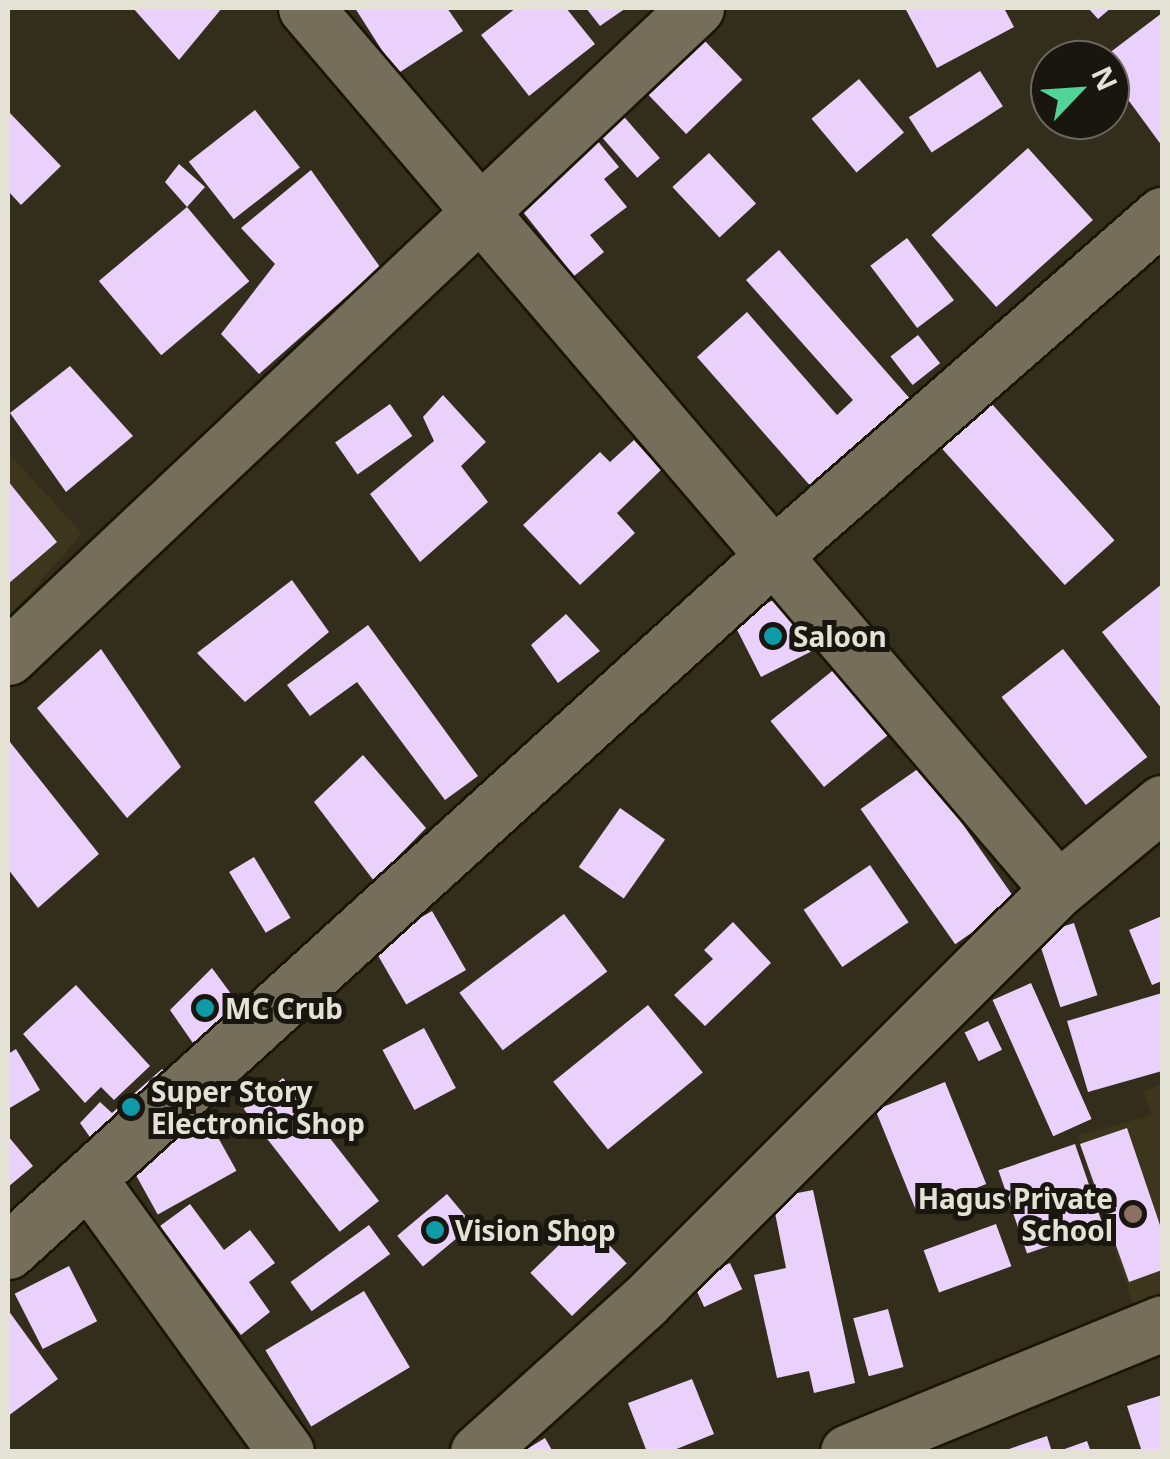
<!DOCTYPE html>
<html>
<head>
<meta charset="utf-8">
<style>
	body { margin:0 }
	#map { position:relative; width:1170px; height:1459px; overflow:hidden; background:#322e1b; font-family:"Noto Sans",sans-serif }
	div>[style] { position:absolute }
	.built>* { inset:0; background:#3c361c }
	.building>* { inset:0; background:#ead1fb; transform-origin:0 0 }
	.roads { filter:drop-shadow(2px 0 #1a1604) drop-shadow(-2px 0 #1a1604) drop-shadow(0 2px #1a1604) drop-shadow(0 -2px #1a1604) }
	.street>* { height:55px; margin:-27.5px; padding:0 27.5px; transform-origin:27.5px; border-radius:27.5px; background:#746e5a }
	.dots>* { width:28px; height:28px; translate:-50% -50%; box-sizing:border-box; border:5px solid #18160e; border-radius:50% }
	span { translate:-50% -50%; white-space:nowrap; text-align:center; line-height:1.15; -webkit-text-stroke:10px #18160e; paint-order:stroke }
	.poi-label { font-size:28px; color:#e4e1d5; font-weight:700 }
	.left { translate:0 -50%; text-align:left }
	.right { translate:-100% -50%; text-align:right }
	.frame { position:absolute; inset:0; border:10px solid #e4e1d5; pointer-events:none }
	.north { position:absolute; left:1030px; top:40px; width:100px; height:100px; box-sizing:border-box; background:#18160e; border:2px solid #6a675e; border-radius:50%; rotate:65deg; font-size:28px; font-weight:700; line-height:40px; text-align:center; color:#e4e1d5 }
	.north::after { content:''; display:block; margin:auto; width:35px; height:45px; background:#52d397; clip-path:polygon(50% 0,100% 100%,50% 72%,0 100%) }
</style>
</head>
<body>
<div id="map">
	<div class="built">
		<div style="clip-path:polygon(8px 453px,82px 533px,8px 619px)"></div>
		<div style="clip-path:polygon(1162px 1084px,1162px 1293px,1133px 1304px,1077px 1136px,1152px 1115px,1143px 1091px)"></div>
	</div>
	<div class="building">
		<div style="clip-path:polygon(133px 8px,222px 8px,179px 60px)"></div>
		<div style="clip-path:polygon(355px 8px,447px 8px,463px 31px,397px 74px)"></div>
		<div style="clip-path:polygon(516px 8px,566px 8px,595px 44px,529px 96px,481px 35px)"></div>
		<div style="clip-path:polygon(586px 8px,626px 8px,600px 26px)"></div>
		<div style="clip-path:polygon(905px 8px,1004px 8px,1014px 27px,937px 68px)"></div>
		<div style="clip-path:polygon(1088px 8px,1111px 8px,1098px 19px)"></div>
		<div style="clip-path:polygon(1162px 13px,1162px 146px,1110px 75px,1110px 60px,1100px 60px)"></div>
		<div style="left:702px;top:38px;width:58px;height:78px;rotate:46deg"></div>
		<div style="left:980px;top:71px;width:42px;height:85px;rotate:57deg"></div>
		<div style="left:859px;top:79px;width:70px;height:62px;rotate:50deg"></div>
		<div style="left:612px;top:103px;width:73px;height:30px;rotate:49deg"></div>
		<div style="left:255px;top:110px;width:73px;height:84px;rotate:52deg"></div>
		<div style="clip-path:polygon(8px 111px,61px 166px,21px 205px,8px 191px)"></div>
		<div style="clip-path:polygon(596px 139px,619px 167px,604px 179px,627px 207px,590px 235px,604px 252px,574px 276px,516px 203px)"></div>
		<div style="left:1028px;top:148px;width:97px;height:130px;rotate:48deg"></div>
		<div style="left:709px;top:153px;width:69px;height:50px;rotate:47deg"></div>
		<div style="clip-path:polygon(179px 164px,205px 187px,187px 207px,165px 182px)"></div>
		<div style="clip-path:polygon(311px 170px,380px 267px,259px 374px,221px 334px,275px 264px,241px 228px)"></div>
		<div style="left:187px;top:207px;width:97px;height:115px;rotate:50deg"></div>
		<div style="left:907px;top:238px;width:78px;height:46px;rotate:53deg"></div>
		<div style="clip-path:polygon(779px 250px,912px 401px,813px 489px,697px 357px,747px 312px,837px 415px,853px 400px,746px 280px)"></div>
		<div style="left:918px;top:335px;width:36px;height:35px;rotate:52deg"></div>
		<div style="clip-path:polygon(70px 366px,133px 436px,66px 492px,10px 413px)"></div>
		<div style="left:982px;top:393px;width:198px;height:67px;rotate:48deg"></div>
		<div style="clip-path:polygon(443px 395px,486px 442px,461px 466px,488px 502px,420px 562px,370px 494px,434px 441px,423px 417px)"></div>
		<div style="left:390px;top:404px;width:39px;height:67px;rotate:55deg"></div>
		<div style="clip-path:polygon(634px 440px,661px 470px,617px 513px,635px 533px,580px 585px,523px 525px,600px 452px,610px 462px)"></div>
		<div style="clip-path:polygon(8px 481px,57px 542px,8px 584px)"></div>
		<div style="clip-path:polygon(292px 580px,329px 632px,245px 702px,197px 653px)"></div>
		<div style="clip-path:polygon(1162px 584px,1162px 709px,1102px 632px)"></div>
		<div style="left:785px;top:594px;width:63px;height:59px;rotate:63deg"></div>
		<div style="clip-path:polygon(566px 614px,600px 651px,558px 683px,531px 645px)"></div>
		<div style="clip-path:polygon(368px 625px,478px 776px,445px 800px,357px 682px,310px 716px,287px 685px)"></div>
		<div style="clip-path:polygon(101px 649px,181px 767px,127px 818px,37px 708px)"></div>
		<div style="left:1063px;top:649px;width:137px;height:78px;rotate:52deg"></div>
		<div style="left:842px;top:663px;width:85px;height:92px;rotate:51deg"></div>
		<div style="clip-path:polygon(10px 742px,99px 854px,38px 908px,8px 869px)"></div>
		<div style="clip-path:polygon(363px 755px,426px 828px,374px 881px,314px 802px)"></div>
		<div style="left:922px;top:766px;width:165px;height:75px;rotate:55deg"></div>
		<div style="left:620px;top:808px;width:55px;height:72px;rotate:35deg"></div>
		<div style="left:254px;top:857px;width:71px;height:29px;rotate:59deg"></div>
		<div style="left:870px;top:865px;width:69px;height:80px;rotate:56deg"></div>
		<div style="left:432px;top:911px;width:68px;height:69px;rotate:60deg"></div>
		<div style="left:564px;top:914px;width:72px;height:131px;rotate:53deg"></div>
		<div style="clip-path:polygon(1162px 916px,1162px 981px,1152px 985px,1129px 930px)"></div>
		<div style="clip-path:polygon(733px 922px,771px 963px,705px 1026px,674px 995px,713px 959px,704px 950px)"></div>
		<div style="left:1074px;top:923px;width:76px;height:39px;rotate:72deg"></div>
		<div style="clip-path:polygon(212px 968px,240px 1006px,195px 1046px,170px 1010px)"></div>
		<div style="left:1031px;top:983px;width:149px;height:42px;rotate:66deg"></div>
		<div style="clip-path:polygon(76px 985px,150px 1066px,114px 1100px,101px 1087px,85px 1103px,23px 1034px)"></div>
		<div style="clip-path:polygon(1162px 993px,1162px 1071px,1088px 1092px,1067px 1021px)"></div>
		<div style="left:648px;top:1005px;width:87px;height:122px;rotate:51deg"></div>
		<div style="left:988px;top:1021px;width:32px;height:26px;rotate:64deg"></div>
		<div style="left:424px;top:1028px;width:68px;height:47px;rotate:62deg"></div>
		<div style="clip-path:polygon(16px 1049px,40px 1090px,8px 1109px,8px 1054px)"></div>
		<div style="clip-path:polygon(162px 1069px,173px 1079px,99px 1150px,80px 1123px,100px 1102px,112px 1113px)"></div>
		<div style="left:283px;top:1078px;width:156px;height:50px;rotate:52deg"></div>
		<div style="left:945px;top:1082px;width:110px;height:75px;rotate:68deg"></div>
		<div style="left:205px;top:1114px;width:65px;height:90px;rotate:61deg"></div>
		<div style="clip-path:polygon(1127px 1128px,1162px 1231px,1162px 1270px,1129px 1282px,1080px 1144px)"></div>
		<div style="clip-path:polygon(8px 1136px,33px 1166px,8px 1187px)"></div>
		<div style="left:1075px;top:1144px;width:88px;height:81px;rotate:71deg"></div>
		<div style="clip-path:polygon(813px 1190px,855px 1383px,814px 1393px,809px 1371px,777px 1378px,754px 1275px,786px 1268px,772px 1198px)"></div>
		<div style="left:447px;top:1194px;width:40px;height:65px;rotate:50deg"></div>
		<div style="clip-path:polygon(190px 1204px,224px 1250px,250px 1230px,275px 1263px,249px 1282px,270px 1312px,241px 1335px,160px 1226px)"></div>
		<div style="left:585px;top:1220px;width:60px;height:76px;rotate:46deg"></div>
		<div style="left:996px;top:1224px;width:45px;height:77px;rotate:70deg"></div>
		<div style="left:369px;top:1225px;width:36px;height:97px;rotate:54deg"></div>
		<div style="left:730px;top:1263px;width:29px;height:42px;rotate:65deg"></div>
		<div style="left:69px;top:1266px;width:62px;height:61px;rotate:63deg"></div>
		<div style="left:364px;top:1291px;width:89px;height:115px;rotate:59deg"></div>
		<div style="left:888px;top:1309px;width:60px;height:36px;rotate:75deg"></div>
		<div style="clip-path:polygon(8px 1310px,58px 1379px,8px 1416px)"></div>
		<div style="clip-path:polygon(692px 1379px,714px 1434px,669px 1452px,647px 1452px,628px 1403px)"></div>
		<div style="clip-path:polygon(1162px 1395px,1162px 1452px,1142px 1452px,1127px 1406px)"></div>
		<div style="clip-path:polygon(1047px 1436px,1052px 1452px,1003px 1452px,1003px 1451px)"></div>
		<div style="clip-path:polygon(545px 1438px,553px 1452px,522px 1452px)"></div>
		<div style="clip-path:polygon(1087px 1441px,1091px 1452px,1059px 1452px,1059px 1451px)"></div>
	</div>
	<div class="roads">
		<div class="street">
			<div style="left:306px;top:8px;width:1158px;rotate:49.52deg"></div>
			<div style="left:8px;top:657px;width:946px;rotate:-43.33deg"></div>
			<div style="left:90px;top:1181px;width:334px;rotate:54.1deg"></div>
			<div style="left:8px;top:1251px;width:1035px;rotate:-42.26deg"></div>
			<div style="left:774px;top:555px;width:516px;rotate:-41.23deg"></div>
			<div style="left:478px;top:1452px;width:224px;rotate:-42.1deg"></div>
			<div style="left:644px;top:1302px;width:585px;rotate:-44.93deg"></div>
			<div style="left:1058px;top:889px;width:135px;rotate:-39.6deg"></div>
			<div style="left:848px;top:1452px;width:339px;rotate:-22.3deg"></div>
		</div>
	</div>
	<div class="dots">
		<div style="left:773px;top:636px;background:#0f9aa8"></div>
		<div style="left:205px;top:1008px;background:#0f9aa8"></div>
		<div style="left:131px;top:1107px;background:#0f9aa8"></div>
		<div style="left:1133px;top:1214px;background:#8d6e63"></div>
		<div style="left:435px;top:1230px;background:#0f9aa8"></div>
	</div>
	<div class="poi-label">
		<span class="left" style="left:793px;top:636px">Saloon</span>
		<span class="left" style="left:225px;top:1008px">MC Crub</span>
		<span class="left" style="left:151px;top:1107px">Super Story<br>Electronic Shop</span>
		<span class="right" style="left:1113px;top:1214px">Hagus Private<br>School</span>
		<span class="left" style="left:455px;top:1230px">Vision Shop</span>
	</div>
	<div class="frame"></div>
	<div class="north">N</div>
</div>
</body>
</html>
